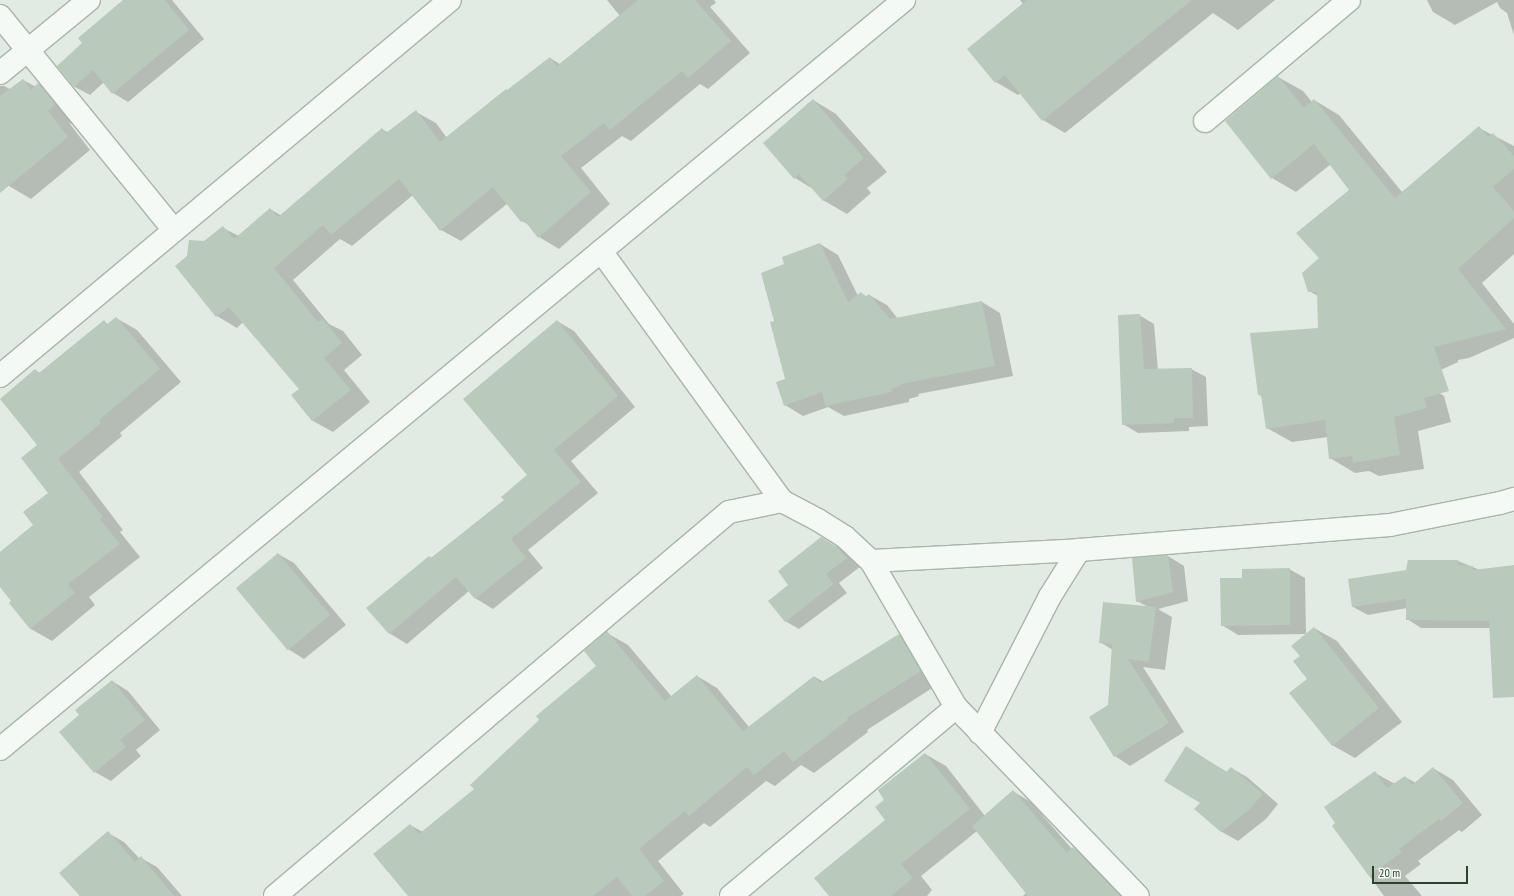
<!DOCTYPE html>
<html>
<head>
<meta charset="utf-8">
<style>
	body { margin:0 }
	#map { position:relative; width:1514px; height:896px; overflow:hidden; background:#e2ebe3; font-family:"PT Sans Narrow",sans-serif }
	div>[style] { position:absolute }
	.shadow>* { inset:0; background:#0003 }
	.building>* { inset:0; background:#b9c9bb; transform-origin:0 0 }
	.roads { filter:drop-shadow(1px 0 #a7b6a9) drop-shadow(-1px 0 #a7b6a9) drop-shadow(0 1px #a7b6a9) drop-shadow(0 -1px #a7b6a9) }
	.minor>* { height:22px; margin:-11px; padding:0 11px; transform-origin:11px; border-radius:11px; background:#f5f9f6 }
	span { translate:-50% -50%; white-space:nowrap; text-align:center; line-height:1.15; -webkit-text-stroke:3px #f2f8f2; paint-order:stroke }
	.scale { position:absolute; left:1372px; top:866px; width:96px; height:18px; box-sizing:border-box; border:2px solid #29442d; border-top:0; padding-left:5px; font-size:12px; line-height:14px; white-space:nowrap; color:#29442d; -webkit-text-stroke:3px #f2f8f2; paint-order:stroke }
</style>
</head>
<body>
<div id="map">
	<div class="shadow">
		<div style="clip-path:polygon(124px 0,172px 0,204px 39px,128px 102px,113px 93px,104px 82px,90px 95px,75px 87px,58px 66px,84px 43px)"></div>
		<div style="clip-path:polygon(607px 0,714px 0,716px 3px,710px 7px,750px 53px,708px 89px,700px 84px,631px 141px,622px 136px,581px 168px,610px 204px,559px 249px,539px 237px,529px 225px,522px 221px,508px 203px,461px 241px,441px 230px,413px 195px,352px 246px,340px 239px,293px 280px,329px 324px,343px 331px,362px 355px,344px 370px,370px 402px,333px 432px,313px 421px,292px 395px,300px 390px,243px 322px,237px 328px,217px 316px,205px 242px,223px 228px,239px 236px,270px 209px,282px 216px,382px 129px,389px 133px,416px 112px,436px 123px,447px 138px,550px 58px,560px 64px,620px 16px)"></div>
		<div style="clip-path:polygon(1020px 0,1275px 0,1238px 30px,1213px 13px,1065px 133px,1043px 120px,1021px 93px,1018px 95px,996px 82px,1023px 4px)"></div>
		<div style="clip-path:polygon(1427px 0,1514px 0,1514px 35px,1507px 13px,1500px 8px,1497px 2px,1455px 25px,1433px 12px)"></div>
		<div style="clip-path:polygon(1278px 77px,1303px 91px,1312px 102px,1314px 100px,1339px 115px,1402px 192px,1479px 128px,1514px 146px,1514px 254px,1482px 283px,1514px 324px,1514px 338px,1469px 358px,1458px 360px,1458px 362px,1430px 375px,1436px 391px,1444px 396px,1451px 422px,1418px 431px,1424px 469px,1379px 476px,1369px 471px,1355px 473px,1330px 458px,1328px 437px,1292px 442px,1267px 428px,1263px 397px,1259px 395px,1319px 328px,1318px 296px,1309px 291px,1320px 258px,1350px 190px,1331px 164px,1296px 192px,1272px 178px)"></div>
		<div style="clip-path:polygon(23px 80px,36px 87px,39px 84px,61px 97px,77px 118px,70px 124px,90px 150px,31px 199px,9px 186px,0 175px,0 86px,4px 86px,10px 89px)"></div>
		<div style="clip-path:polygon(813px 100px,836px 114px,887px 172px,867px 188px,871px 193px,847px 214px,823px 200px,813px 189px,795px 178px,765px 143px)"></div>
		<div style="clip-path:polygon(820px 244px,838px 255px,858px 296px,861px 293px,867px 297px,869px 295px,887px 305px,898px 319px,982px 302px,1000px 313px,1013px 376px,918px 394px,919px 396px,909px 399px,909px 402px,844px 416px,828px 407px,803px 416px,785px 405px,786px 380px,776px 322px,786px 264px)"></div>
		<div style="clip-path:polygon(1139px 315px,1154px 324px,1158px 370px,1191px 369px,1206px 377px,1208px 426px,1189px 427px,1189px 431px,1138px 433px,1123px 424px)"></div>
		<div style="clip-path:polygon(116px 318px,137px 330px,181px 382px,120px 433px,122px 436px,79px 472px,123px 530px,120px 532px,140px 557px,89px 597px,95px 605px,52px 641px,31px 629px,10px 603px,12px 601px,0 586px,0 553px,34px 525px,49px 493px,39px 445px,35px 370px,40px 373px,104px 322px,108px 324px)"></div>
		<div style="clip-path:polygon(557px 321px,574px 331px,635px 407px,571px 461px,598px 493px,528px 550px,543px 568px,493px 609px,475px 598px,469px 591px,407px 644px,389px 633px,429px 557px,431px 558px,505px 501px,528px 475px)"></div>
		<div style="clip-path:polygon(836px 546px,852px 556px,861px 566px,839px 583px,847px 593px,799px 629px,785px 621px)"></div>
		<div style="clip-path:polygon(278px 554px,294px 563px,346px 625px,304px 659px,288px 649px,237px 588px)"></div>
		<div style="clip-path:polygon(1168px 556px,1184px 566px,1188px 601px,1158px 609px,1172px 617px,1165px 670px,1143px 667px,1184px 732px,1130px 766px,1115px 756px,1109px 705px,1113px 650px,1100px 642px,1148px 607px,1137px 601px)"></div>
		<div style="clip-path:polygon(1458px 561px,1480px 570px,1514px 566px,1514px 694px,1490px 628px,1421px 628px,1407px 619px,1407px 608px,1368px 615px,1353px 607px)"></div>
		<div style="clip-path:polygon(1289px 569px,1305px 578px,1306px 634px,1238px 635px,1222px 625px,1243px 579px)"></div>
		<div style="clip-path:polygon(1314px 628px,1337px 641px,1402px 722px,1355px 758px,1332px 745px,1301px 656px)"></div>
		<div style="clip-path:polygon(607px 633px,628px 645px,672px 697px,697px 676px,717px 688px,749px 727px,815px 677px,824px 682px,899px 635px,919px 647px,940px 683px,867px 730px,868px 732px,814px 773px,801px 765px,775px 786px,766px 781px,710px 827px,704px 823px,658px 861px,684px 894px,681px 896px,409px 896px,410px 825px,423px 832px,476px 789px,597px 666px)"></div>
		<div style="clip-path:polygon(112px 681px,128px 691px,160px 730px,136px 750px,141px 756px,111px 781px,95px 772px,81px 715px)"></div>
		<div style="clip-path:polygon(925px 754px,946px 766px,985px 816px,1014px 792px,1031px 802px,1072px 849px,1073px 848px,1091px 858px,1128px 896px,1023px 896px,1027px 892px,977px 831px,921px 876px,932px 890px,927px 896px,830px 896px,886px 820px,886px 800px)"></div>
		<div style="clip-path:polygon(1202px 757px,1227px 772px,1231px 768px,1247px 777px,1278px 804px,1266px 819px,1238px 841px,1222px 832px,1195px 809px,1201px 802px)"></div>
		<div style="clip-path:polygon(1433px 768px,1453px 780px,1482px 815px,1462px 832px,1459px 830px,1418px 861px,1421px 864px,1405px 876px,1422px 896px,1384px 896px,1333px 826px,1375px 773px,1395px 784px,1405px 777px,1416px 783px)"></div>
		<div style="clip-path:polygon(108px 833px,124px 842px,140px 859px,141px 858px,157px 867px,182px 896px,79px 896px)"></div>
	</div>
	<div class="building">
		<div style="clip-path:polygon(123px 0,165px 0,189px 30px,112px 94px,93px 70px,74px 87px,57px 66px,82px 43px,78px 38px)"></div>
		<div style="clip-path:polygon(638px 0,695px 0,731px 41px,688px 78px,682px 71px,610px 130px,604px 123px,561px 156px,591px 192px,538px 238px,524px 220px,521px 222px,493px 187px,440px 231px,399px 179px,331px 235px,323px 225px,274px 268px,318px 322px,323px 319px,342px 343px,324px 358px,351px 390px,312px 421px,291px 395px,299px 389px,229px 307px,216px 317px,175px 266px,187px 256px,189px 240px,204px 241px,223px 226px,234px 239px,270px 208px,278px 217px,382px 128px,386px 133px,416px 110px,440px 142px,506px 89px,507px 90px,550px 57px,557px 66px)"></div>
		<div style="clip-path:polygon(1027px 0,1192px 0,1042px 121px,1005px 75px,995px 83px,967px 49px)"></div>
		<div style="clip-path:polygon(1278px 76px,1304px 108px,1314px 99px,1395px 198px,1479px 126px,1488px 137px,1493px 133px,1514px 156px,1514px 169px,1493px 187px,1514px 211px,1514px 218px,1458px 269px,1506px 329px,1434px 347px,1449px 391px,1424px 398px,1427px 408px,1394px 417px,1400px 455px,1353px 463px,1352px 456px,1329px 459px,1325px 420px,1266px 429px,1261px 395px,1258px 395px,1250px 333px,1318px 328px,1317px 292px,1308px 292px,1302px 273px,1319px 258px,1296px 233px,1349px 190px,1314px 144px,1271px 179px,1225px 121px)"></div>
		<div style="clip-path:polygon(23px 79px,31px 90px,38px 83px,56px 104px,48px 111px,68px 137px,0 193px,0 96px)"></div>
		<div style="clip-path:polygon(813px 99px,864px 158px,844px 175px,848px 179px,823px 201px,799px 174px,794px 179px,763px 143px)"></div>
		<div style="clip-path:polygon(820px 243px,848px 302px,861px 292px,865px 297px,869px 294px,890px 319px,982px 301px,995px 366px,901px 384px,901px 386px,891px 389px,892px 392px,825px 406px,822px 392px,784px 406px,776px 382px,785px 379px,770px 322px,774px 321px,761px 273px,784px 264px,782px 257px)"></div>
		<div style="clip-path:polygon(1140px 314px,1144px 369px,1192px 368px,1193px 418px,1174px 418px,1174px 423px,1122px 425px,1118px 315px)"></div>
		<div style="clip-path:polygon(116px 317px,160px 369px,99px 420px,101px 423px,58px 459px,103px 517px,100px 519px,120px 544px,68px 584px,75px 593px,30px 629px,9px 603px,11px 601px,0 587px,0 552px,33px 525px,23px 512px,48px 493px,21px 458px,37px 445px,0 399px,35px 369px,39px 373px,104px 320px,107px 324px)"></div>
		<div style="clip-path:polygon(557px 320px,618px 396px,554px 450px,581px 482px,511px 539px,526px 558px,475px 599px,456px 577px,389px 634px,366px 608px,429px 556px,431px 558px,504px 500px,501px 497px,527px 475px,463px 399px)"></div>
		<div style="clip-path:polygon(821px 537px,837px 547px,847px 558px,826px 574px,834px 584px,785px 622px,768px 601px,788px 585px,778px 571px)"></div>
		<div style="left:278px;top:553px;width:81px;height:55px;rotate:50deg"></div>
		<div style="clip-path:polygon(1168px 555px,1173px 592px,1136px 602px,1132px 558px)"></div>
		<div style="clip-path:polygon(1408px 560px,1458px 560px,1458px 565px,1473px 566px,1473px 570px,1514px 565px,1514px 697px,1493px 698px,1489px 621px,1406px 620px,1406px 599px,1352px 607px,1348px 579px,1406px 570px)"></div>
		<div style="clip-path:polygon(1290px 568px,1290px 625px,1221px 626px,1220px 578px,1242px 578px,1242px 569px)"></div>
		<div style="clip-path:polygon(1103px 602px,1156px 607px,1149px 662px,1128px 659px,1169px 723px,1114px 757px,1089px 717px,1108px 705px,1112px 644px,1099px 643px)"></div>
		<div style="clip-path:polygon(1314px 627px,1379px 708px,1332px 746px,1289px 693px,1307px 679px,1293px 661px,1300px 656px,1291px 646px)"></div>
		<div style="clip-path:polygon(607px 631px,665px 701px,697px 675px,743px 731px,814px 676px,820px 683px,899px 634px,921px 671px,847px 718px,848px 720px,793px 762px,784px 751px,754px 775px,747px 767px,689px 816px,685px 811px,639px 849px,664px 881px,645px 896px,632px 896px,617px 877px,593px 896px,408px 896px,373px 854px,410px 824px,419px 834px,474px 789px,470px 785px,539px 720px,536px 716px,596px 666px,584px 651px)"></div>
		<div style="clip-path:polygon(112px 680px,145px 720px,120px 740px,126px 747px,94px 773px,59px 732px,79px 715px,75px 710px)"></div>
		<div style="clip-path:polygon(1186px 746px,1226px 772px,1231px 767px,1263px 794px,1249px 810px,1221px 832px,1194px 809px,1200px 803px,1164px 781px)"></div>
		<div style="clip-path:polygon(925px 753px,970px 809px,901px 864px,913px 878px,891px 896px,829px 896px,814px 878px,885px 820px,875px 807px,884px 800px,878px 790px)"></div>
		<div style="clip-path:polygon(1433px 767px,1463px 803px,1441px 821px,1439px 819px,1399px 849px,1402px 852px,1369px 876px,1332px 826px,1335px 823px,1324px 807px,1375px 771px,1387px 788px,1405px 776px,1412px 785px)"></div>
		<div style="clip-path:polygon(1013px 790px,1067px 853px,1073px 847px,1121px 896px,1028px 896px,972px 826px)"></div>
		<div style="clip-path:polygon(108px 831px,135px 862px,141px 856px,174px 896px,80px 896px,59px 873px)"></div>
	</div>
	<div class="roads">
		<div class="minor">
			<div style="left:0;top:16px;width:276px;rotate:50.9deg"></div>
			<div style="left:0;top:73px;width:115px;rotate:-39.4deg"></div>
			<div style="left:1205px;top:121px;width:188px;rotate:-40deg"></div>
			<div style="left:601px;top:251px;width:309px;rotate:54.1deg"></div>
			<div style="left:0;top:376px;width:586px;rotate:-39.88deg"></div>
			<div style="left:871px;top:561px;width:169px;rotate:59.8deg"></div>
			<div style="left:956px;top:707px;width:262px;rotate:46.1deg"></div>
			<div style="left:980px;top:733px;width:152px;rotate:-62.9deg"></div>
			<div style="left:1049px;top:598px;width:57px;rotate:-58deg"></div>
			<div style="left:0;top:749px;width:1174px;rotate:-39.64deg"></div>
			<div style="left:275px;top:896px;width:595px;rotate:-40.23deg"></div>
			<div style="left:729px;top:512px;width:54px;rotate:-11.7deg"></div>
			<div style="left:782px;top:501px;width:41px;rotate:27.8deg"></div>
			<div style="left:818px;top:520px;width:32px;rotate:32deg"></div>
			<div style="left:845px;top:537px;width:35px;rotate:43deg"></div>
			<div style="left:871px;top:561px;width:208px;rotate:-3deg"></div>
			<div style="left:1079px;top:550px;width:312px;rotate:-4.6deg"></div>
			<div style="left:1390px;top:525px;width:112px;rotate:-11.3deg"></div>
			<div style="left:1500px;top:503px;width:15px;rotate:-16deg"></div>
			<div style="left:731px;top:896px;width:294px;rotate:-40deg"></div>
		</div>
	</div>
	<div class="scale">20 m</div>
</div>
</body>
</html>
